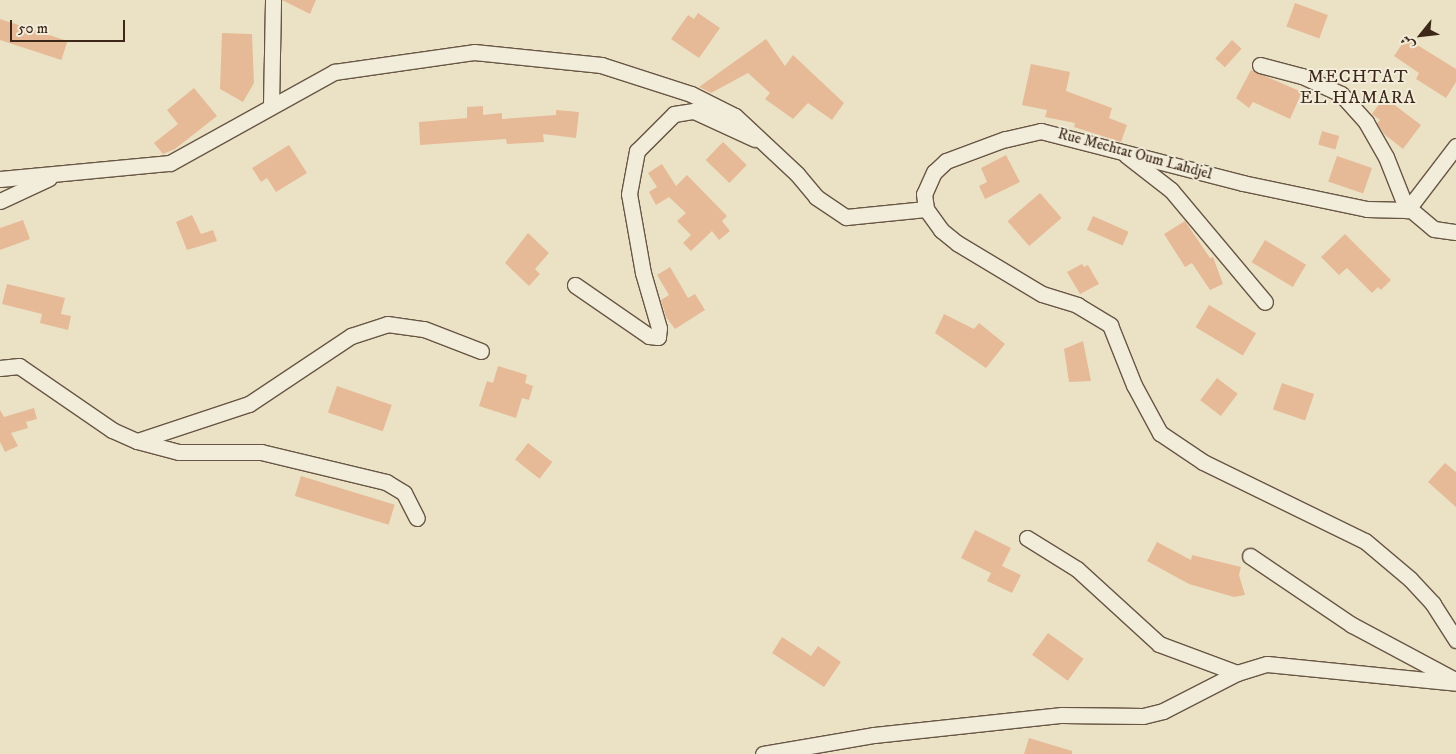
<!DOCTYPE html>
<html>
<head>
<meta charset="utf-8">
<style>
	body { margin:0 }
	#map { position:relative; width:1456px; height:754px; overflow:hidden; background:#ebe2c6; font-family:"IM FELL DW Pica",Amiri,serif }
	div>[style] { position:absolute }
	.building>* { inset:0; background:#e6ba97; transform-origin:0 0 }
	.roads { filter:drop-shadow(1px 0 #685644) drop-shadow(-1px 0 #685644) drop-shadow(0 1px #685644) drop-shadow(0 -1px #685644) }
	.street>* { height:15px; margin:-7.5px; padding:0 7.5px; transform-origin:7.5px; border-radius:7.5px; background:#f2ecda }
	span { translate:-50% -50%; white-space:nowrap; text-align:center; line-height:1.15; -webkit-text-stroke:4px #f2ecda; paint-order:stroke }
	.street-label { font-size:15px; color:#3d2718 }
	.quarter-label { font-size:18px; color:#3d2718; letter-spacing:1px }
	.north { position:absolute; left:1396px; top:10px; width:50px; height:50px; -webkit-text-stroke:4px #f2ecda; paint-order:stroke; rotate:241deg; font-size:14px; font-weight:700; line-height:20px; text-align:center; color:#3d2718 }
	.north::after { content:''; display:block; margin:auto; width:18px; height:22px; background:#3d2718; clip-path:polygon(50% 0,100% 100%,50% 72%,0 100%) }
	.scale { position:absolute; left:10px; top:20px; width:115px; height:22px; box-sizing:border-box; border:2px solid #3d2718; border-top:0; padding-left:6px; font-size:15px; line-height:18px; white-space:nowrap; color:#3d2718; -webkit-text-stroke:4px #f2ecda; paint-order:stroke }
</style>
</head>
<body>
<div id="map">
	<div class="building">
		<div style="clip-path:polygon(282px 0,316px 0,310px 14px)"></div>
		<div style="left:1295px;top:3px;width:35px;height:25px;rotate:20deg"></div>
		<div style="clip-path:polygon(698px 13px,720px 28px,699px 58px,671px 39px,688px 15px,694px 19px)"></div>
		<div style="left:0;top:19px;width:71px;height:20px;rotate:18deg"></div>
		<div style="clip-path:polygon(222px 33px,252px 34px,254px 83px,243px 102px,220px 89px)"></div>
		<div style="clip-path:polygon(1406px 38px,1456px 69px,1456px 82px,1446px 98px,1416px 79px,1419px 73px,1394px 56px)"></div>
		<div style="clip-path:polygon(766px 39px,785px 66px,793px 55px,844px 103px,832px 120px,808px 103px,793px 119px,765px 99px,770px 93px,748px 73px,711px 93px,699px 87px)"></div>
		<div style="left:1232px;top:40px;width:13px;height:25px;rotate:42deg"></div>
		<div style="clip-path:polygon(1031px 64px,1070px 72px,1066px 91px,1112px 108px,1109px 118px,1127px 125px,1121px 142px,1074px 127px,1075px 123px,1045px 117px,1047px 110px,1022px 105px)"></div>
		<div style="clip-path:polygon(1251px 70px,1302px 92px,1290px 119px,1253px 102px,1249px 108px,1236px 98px)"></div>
		<div style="clip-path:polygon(194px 88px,217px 116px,175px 149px,163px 154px,154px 143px,178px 124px,167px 110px)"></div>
		<div style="clip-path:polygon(1384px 97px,1421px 125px,1403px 149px,1384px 134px,1377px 123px,1380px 120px,1372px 114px)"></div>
		<div style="clip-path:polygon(483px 106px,483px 115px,502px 113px,502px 119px,556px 115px,556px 110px,579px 112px,576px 138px,543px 134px,544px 142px,507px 144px,506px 139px,420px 145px,419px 122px,467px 118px,467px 107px)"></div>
		<div style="left:1322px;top:131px;width:18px;height:14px;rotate:16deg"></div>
		<div style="left:723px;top:142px;width:33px;height:25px;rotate:44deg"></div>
		<div style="clip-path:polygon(289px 145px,307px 173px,276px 192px,267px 178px,261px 182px,252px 168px)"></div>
		<div style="clip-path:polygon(1006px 155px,1020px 182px,985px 199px,979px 186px,987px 182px,981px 168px)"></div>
		<div style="left:1337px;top:156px;width:37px;height:27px;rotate:19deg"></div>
		<div style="clip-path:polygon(662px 164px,676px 186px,687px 175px,727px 216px,722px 221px,730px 231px,719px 240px,712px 231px,691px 251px,683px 243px,691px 235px,677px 221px,686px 213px,669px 197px,656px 205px,649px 192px,657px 187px,648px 173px)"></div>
		<div style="left:1040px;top:193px;width:33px;height:43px;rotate:49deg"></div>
		<div style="clip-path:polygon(192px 215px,201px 234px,213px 230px,217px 241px,187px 250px,176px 222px)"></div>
		<div style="left:1093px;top:216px;width:39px;height:15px;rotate:24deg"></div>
		<div style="clip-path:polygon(23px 220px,30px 239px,0 250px,0 228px)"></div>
		<div style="clip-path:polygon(1185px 221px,1210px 258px,1213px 257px,1223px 284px,1210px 290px,1192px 263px,1185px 267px,1164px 234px)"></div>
		<div style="clip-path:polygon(528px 233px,549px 253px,535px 269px,540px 274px,529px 286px,505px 263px)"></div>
		<div style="clip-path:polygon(1345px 234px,1391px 280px,1381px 290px,1378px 287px,1372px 293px,1347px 268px,1339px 275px,1321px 257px)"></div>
		<div style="left:1265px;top:240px;width:48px;height:26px;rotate:31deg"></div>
		<div style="clip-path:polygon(1082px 264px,1084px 267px,1088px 265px,1099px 284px,1080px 294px,1067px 272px)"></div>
		<div style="clip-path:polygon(670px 267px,688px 298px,695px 294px,705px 310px,675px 329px,666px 317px,661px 300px,669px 295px,657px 275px)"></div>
		<div style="clip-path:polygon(7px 284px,65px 298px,61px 314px,71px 316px,68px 330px,40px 323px,42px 314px,2px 304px)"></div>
		<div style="left:1209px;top:305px;width:55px;height:26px;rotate:31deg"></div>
		<div style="clip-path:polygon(944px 314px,974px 329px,979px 323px,1005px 344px,986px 368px,935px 333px)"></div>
		<div style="clip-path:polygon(1083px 341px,1091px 381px,1069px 382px,1064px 349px)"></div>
		<div style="clip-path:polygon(498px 366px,527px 375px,525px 383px,533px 386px,529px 400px,522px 398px,516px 418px,479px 406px,487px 381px,493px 383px)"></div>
		<div style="left:1217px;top:378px;width:26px;height:28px;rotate:37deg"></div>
		<div style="left:1282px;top:383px;width:34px;height:28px;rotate:19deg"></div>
		<div style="left:337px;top:386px;width:58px;height:28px;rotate:19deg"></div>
		<div style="clip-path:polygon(34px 408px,37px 419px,26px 422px,28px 428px,11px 433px,18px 446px,5px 452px,0 442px,0 410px,4px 417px)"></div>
		<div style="left:528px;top:443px;width:31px;height:21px;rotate:38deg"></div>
		<div style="clip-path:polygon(1445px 463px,1456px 472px,1456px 507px,1428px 482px)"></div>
		<div style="left:301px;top:476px;width:98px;height:21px;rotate:17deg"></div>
		<div style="clip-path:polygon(975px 530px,1011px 548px,1002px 566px,1021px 575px,1012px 593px,987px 581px,991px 573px,961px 558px)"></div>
		<div style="clip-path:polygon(1157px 542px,1191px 560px,1192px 555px,1241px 567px,1239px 575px,1245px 595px,1234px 597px,1189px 584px,1147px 561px)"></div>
		<div style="left:1048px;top:633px;width:44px;height:27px;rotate:36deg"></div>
		<div style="clip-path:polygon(782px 637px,811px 656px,818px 646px,841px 662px,824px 687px,772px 653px)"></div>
		<div style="clip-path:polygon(1029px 738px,1072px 751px,1072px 754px,1024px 754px)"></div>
	</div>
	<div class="roads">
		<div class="street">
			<div style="left:1260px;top:65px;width:43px;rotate:14.7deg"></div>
			<div style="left:1302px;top:76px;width:43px;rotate:24.8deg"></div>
			<div style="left:1341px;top:94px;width:38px;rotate:48deg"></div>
			<div style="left:1366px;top:122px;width:40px;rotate:60.3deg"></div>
			<div style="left:1386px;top:157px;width:57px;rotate:68.4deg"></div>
			<div style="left:271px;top:106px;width:106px;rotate:-88.9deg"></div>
			<div style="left:1456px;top:146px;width:81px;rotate:127.4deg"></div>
			<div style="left:1407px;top:210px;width:40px;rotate:-178.6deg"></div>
			<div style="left:1367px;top:209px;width:127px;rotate:-168.2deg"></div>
			<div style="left:1243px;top:183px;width:209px;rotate:-165.6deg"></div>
			<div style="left:1041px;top:131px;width:37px;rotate:167deg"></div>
			<div style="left:1005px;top:139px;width:63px;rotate:159.6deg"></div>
			<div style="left:946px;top:161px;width:16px;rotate:137deg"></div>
			<div style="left:934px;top:172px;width:24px;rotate:114deg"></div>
			<div style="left:924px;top:194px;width:15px;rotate:82deg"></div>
			<div style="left:926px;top:209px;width:26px;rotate:54deg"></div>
			<div style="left:941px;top:230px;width:21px;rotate:39deg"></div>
			<div style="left:957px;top:243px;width:99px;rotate:31deg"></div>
			<div style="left:1042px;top:294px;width:37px;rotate:17deg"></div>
			<div style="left:1077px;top:305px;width:39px;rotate:31deg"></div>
			<div style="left:1110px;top:325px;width:65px;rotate:68.2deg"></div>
			<div style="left:1134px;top:385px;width:55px;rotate:61.6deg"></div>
			<div style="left:1160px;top:433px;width:52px;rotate:34deg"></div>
			<div style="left:1203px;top:462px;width:180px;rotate:26deg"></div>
			<div style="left:1365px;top:541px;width:59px;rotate:40.2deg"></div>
			<div style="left:1410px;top:579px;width:34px;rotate:47deg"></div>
			<div style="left:1433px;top:604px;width:43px;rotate:57.4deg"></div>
			<div style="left:1126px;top:155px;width:57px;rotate:37.9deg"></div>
			<div style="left:1171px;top:190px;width:146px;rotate:50deg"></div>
			<div style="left:0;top:179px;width:171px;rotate:-5.4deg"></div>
			<div style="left:170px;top:163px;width:188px;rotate:-29deg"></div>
			<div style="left:334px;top:72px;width:141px;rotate:-8.1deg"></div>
			<div style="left:474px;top:52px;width:128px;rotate:5.8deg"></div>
			<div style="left:601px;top:65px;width:95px;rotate:17.9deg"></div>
			<div style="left:691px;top:94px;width:49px;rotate:26.6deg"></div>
			<div style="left:735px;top:116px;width:85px;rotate:43.1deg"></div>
			<div style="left:797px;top:174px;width:30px;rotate:50deg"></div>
			<div style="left:816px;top:197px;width:36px;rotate:34deg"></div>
			<div style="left:846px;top:217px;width:80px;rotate:-5.7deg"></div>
			<div style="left:0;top:201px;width:54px;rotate:-25.1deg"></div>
			<div style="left:1410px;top:209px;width:31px;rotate:40deg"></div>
			<div style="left:1434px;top:229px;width:22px;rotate:8deg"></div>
			<div style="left:575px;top:285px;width:90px;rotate:34.6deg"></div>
			<div style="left:649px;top:336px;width:9px;rotate:6deg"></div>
			<div style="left:658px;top:337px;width:9px;rotate:-84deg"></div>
			<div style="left:659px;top:328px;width:57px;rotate:-106.2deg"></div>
			<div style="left:643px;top:273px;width:80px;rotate:-100deg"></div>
			<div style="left:629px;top:194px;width:44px;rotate:-79.5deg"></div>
			<div style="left:637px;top:151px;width:52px;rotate:-45deg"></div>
			<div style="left:674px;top:114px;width:20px;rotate:-9deg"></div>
			<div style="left:694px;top:111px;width:67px;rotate:24.7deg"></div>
			<div style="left:0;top:368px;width:19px;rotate:-6deg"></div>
			<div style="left:19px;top:366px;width:113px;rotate:34.5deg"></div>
			<div style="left:112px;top:430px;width:27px;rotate:24deg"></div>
			<div style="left:137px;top:441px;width:118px;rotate:-18.3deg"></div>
			<div style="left:249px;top:404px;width:123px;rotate:-33.7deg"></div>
			<div style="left:351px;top:336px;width:38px;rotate:-18deg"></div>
			<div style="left:387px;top:324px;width:37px;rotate:8deg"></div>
			<div style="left:424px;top:329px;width:61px;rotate:21.1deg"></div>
			<div style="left:137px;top:441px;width:43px;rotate:14.7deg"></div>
			<div style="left:179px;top:452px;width:82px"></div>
			<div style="left:261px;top:452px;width:129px;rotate:13.5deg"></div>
			<div style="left:386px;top:482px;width:21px;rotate:31deg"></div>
			<div style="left:404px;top:493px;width:28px;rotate:63deg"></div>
			<div style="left:1027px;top:538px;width:59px;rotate:31.8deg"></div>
			<div style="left:1077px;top:569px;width:111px;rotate:42.4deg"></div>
			<div style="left:1159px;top:644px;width:83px;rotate:20.4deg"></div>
			<div style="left:1250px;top:556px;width:123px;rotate:34.1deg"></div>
			<div style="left:1352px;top:625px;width:117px;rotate:28.1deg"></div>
			<div style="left:763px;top:754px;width:113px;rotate:-9.7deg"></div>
			<div style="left:874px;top:735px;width:189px;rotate:-6.1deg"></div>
			<div style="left:1062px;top:715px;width:81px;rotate:0.7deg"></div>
			<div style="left:1143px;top:716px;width:21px;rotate:-14deg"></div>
			<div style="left:1163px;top:711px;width:83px;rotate:-27.2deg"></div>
			<div style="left:1237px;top:673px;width:31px;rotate:-17deg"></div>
			<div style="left:1267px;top:664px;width:190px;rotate:5.7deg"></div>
		</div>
	</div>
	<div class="street-label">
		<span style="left:1135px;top:154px;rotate:15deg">Rue Mechtat Oum Lahdjel</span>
	</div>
	<div class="quarter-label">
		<span style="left:1358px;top:88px">MECHTAT<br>EL HAMARA</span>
	</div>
	<div class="north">ش</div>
	<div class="scale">50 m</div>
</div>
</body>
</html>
